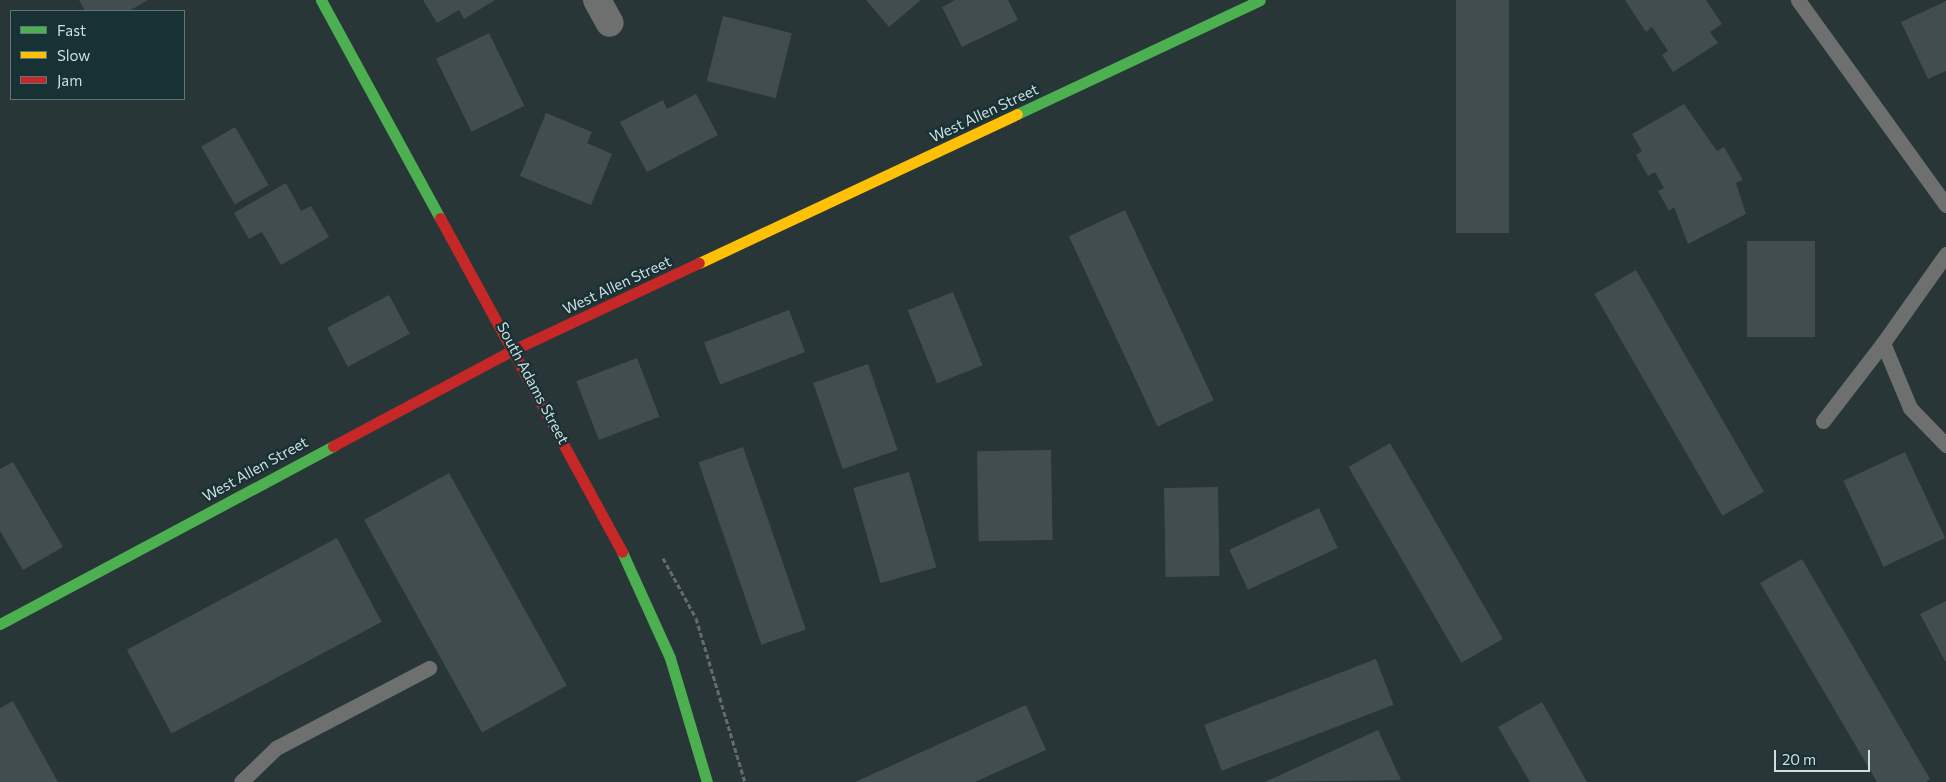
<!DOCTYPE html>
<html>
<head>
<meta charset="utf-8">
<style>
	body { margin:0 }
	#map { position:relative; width:1946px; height:782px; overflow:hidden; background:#283638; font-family:Commissioner,sans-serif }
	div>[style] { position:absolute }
	.building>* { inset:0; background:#414d4e; transform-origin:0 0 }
	.path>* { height:3px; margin-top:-1.5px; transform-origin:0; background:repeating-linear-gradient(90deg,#656a6b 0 5px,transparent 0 7.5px) }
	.lane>* { height:15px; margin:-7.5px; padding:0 7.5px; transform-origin:7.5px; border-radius:7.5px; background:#6e6f6f }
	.street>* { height:28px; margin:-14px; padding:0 14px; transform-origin:14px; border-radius:14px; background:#6e6f6f }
	.fast>* { height:11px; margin:-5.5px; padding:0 5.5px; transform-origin:5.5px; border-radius:5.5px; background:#4caf50 }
	.slow>* { height:11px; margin:-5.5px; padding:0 5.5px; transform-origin:5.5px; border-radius:5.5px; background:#ffc107 }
	.jam>* { height:11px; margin:-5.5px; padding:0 5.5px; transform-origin:5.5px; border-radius:5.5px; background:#c62828 }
	span { translate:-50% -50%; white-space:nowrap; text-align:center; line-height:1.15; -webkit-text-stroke:4.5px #183134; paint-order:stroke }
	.street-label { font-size:15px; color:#cfdedf }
	.legend { position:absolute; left:10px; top:10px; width:175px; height:90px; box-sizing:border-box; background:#183134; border:1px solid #617678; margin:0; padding:6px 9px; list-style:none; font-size:15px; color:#cfdedf }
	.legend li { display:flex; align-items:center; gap:10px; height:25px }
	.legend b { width:25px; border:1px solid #617678 }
	.scale { position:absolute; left:1774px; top:750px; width:96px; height:22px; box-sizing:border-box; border:2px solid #cfdedf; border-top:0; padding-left:6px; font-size:15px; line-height:18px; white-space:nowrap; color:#cfdedf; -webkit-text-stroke:4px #183134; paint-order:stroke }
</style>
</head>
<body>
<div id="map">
	<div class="building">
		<div style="clip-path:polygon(79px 0,148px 0,129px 11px,85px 11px)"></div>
		<div style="clip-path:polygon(423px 0,495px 0,464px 19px,459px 10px,437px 23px)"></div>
		<div style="clip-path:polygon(866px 0,921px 0,889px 27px)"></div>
		<div style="clip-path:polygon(955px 0,1008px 0,1018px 20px,962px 47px,942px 7px)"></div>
		<div style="left:1456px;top:0;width:53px;height:233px"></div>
		<div style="clip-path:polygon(1625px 0,1706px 0,1722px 24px,1710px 32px,1718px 43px,1673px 72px,1662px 55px,1668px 51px,1652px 27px,1646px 32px)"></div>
		<div style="clip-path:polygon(1946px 1px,1946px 71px,1928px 79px,1901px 22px)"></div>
		<div style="left:723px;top:16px;width:71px;height:67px;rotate:14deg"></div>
		<div style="left:489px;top:33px;width:81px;height:59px;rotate:64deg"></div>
		<div style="clip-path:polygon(696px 94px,718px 135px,647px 172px,620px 122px,663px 100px,667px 109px)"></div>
		<div style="clip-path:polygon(1684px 104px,1717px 151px,1724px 147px,1743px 180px,1736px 183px,1746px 214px,1688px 244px,1674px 207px,1669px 211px,1658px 191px,1664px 188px,1655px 172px,1648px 176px,1636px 155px,1642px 151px,1632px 134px)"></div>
		<div style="clip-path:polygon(546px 113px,592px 132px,587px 143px,612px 154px,591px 205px,520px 176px)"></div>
		<div style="left:235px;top:127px;width:67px;height:39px;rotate:60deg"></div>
		<div style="clip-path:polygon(286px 183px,301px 211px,311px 206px,329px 237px,281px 265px,262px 232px,249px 239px,234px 213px)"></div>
		<div style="left:1125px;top:210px;width:210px;height:62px;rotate:65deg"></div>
		<div style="left:1815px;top:241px;width:96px;height:68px;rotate:90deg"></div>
		<div style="left:1636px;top:270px;width:256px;height:48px;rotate:60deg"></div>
		<div style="left:953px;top:292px;width:79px;height:49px;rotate:68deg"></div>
		<div style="left:389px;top:295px;width:44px;height:70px;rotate:62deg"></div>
		<div style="left:789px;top:310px;width:45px;height:91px;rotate:69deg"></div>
		<div style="left:637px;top:358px;width:63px;height:65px;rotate:69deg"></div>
		<div style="left:868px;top:364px;width:91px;height:58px;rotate:71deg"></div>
		<div style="left:1390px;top:443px;width:226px;height:48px;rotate:60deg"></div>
		<div style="left:743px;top:447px;width:193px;height:47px;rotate:71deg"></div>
		<div style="left:1051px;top:450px;width:90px;height:74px;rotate:89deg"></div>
		<div style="left:1905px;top:452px;width:95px;height:68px;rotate:65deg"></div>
		<div style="clip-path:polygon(13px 462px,63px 547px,23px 570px,0 531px,0 469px)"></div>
		<div style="left:909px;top:472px;width:99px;height:58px;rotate:74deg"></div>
		<div style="left:449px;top:473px;width:243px;height:97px;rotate:61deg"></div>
		<div style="left:1218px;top:487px;width:89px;height:54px;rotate:89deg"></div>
		<div style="left:1319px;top:508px;width:44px;height:99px;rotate:65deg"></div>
		<div style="left:337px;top:538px;width:95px;height:238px;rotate:62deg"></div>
		<div style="clip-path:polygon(1802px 559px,1930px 779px,1926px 782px,1877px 782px,1760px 583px)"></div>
		<div style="clip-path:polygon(1946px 601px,1946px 661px,1945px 661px,1920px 614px)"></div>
		<div style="left:1376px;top:659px;width:49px;height:184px;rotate:69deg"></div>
		<div style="clip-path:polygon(13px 701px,58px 782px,0 782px,0 708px)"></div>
		<div style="clip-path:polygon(1542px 702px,1587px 782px,1530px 782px,1498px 727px)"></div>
		<div style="clip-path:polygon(1026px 705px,1046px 750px,975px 782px,855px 782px)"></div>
		<div style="clip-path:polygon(1378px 730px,1401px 780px,1265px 782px)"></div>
	</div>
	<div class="path">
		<div style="left:663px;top:558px;width:68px;rotate:61.2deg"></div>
		<div style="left:696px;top:618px;width:171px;rotate:73.4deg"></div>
	</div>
	<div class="lane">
		<div style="left:1798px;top:0;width:253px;rotate:54.2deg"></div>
		<div style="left:1946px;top:254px;width:109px;rotate:125.3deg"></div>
		<div style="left:1883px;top:343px;width:70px;rotate:67.4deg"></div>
		<div style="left:1910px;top:408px;width:52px;rotate:45.8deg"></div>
		<div style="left:1823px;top:421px;width:98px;rotate:-52.4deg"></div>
		<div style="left:241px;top:782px;width:49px;rotate:-44.2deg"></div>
		<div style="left:276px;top:748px;width:173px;rotate:-27.6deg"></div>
	</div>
	<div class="street">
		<div style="left:597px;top:0;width:26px;rotate:61deg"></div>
	</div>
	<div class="fast">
		<div style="left:321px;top:0;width:248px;rotate:61.4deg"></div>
		<div style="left:1017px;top:114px;width:268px;rotate:-25.1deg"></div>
		<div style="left:622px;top:552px;width:116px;rotate:65.6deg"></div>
		<div style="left:670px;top:658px;width:129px;rotate:73.4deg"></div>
		<div style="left:0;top:624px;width:378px;rotate:-28.1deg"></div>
	</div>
	<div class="slow">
		<div style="left:699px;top:263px;width:351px;rotate:-25.1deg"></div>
	</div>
	<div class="jam">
		<div style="left:440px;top:218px;width:380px;rotate:61.4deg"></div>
		<div style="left:333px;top:446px;width:206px;rotate:-28.1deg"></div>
		<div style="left:515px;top:349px;width:203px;rotate:-25.1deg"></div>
	</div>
	<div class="street-label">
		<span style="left:984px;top:113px;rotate:-25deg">West Allen Street</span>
		<span style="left:617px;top:285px;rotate:-25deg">West Allen Street</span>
		<span style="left:533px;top:383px;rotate:62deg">South Adams Street</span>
		<span style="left:255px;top:469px;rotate:-29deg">West Allen Street</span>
	</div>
	<ul class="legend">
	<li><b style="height:6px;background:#4caf50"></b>Fast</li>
	<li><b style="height:6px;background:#ffc107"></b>Slow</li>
	<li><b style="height:6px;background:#c62828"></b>Jam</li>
	</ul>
	<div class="scale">20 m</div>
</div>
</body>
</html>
